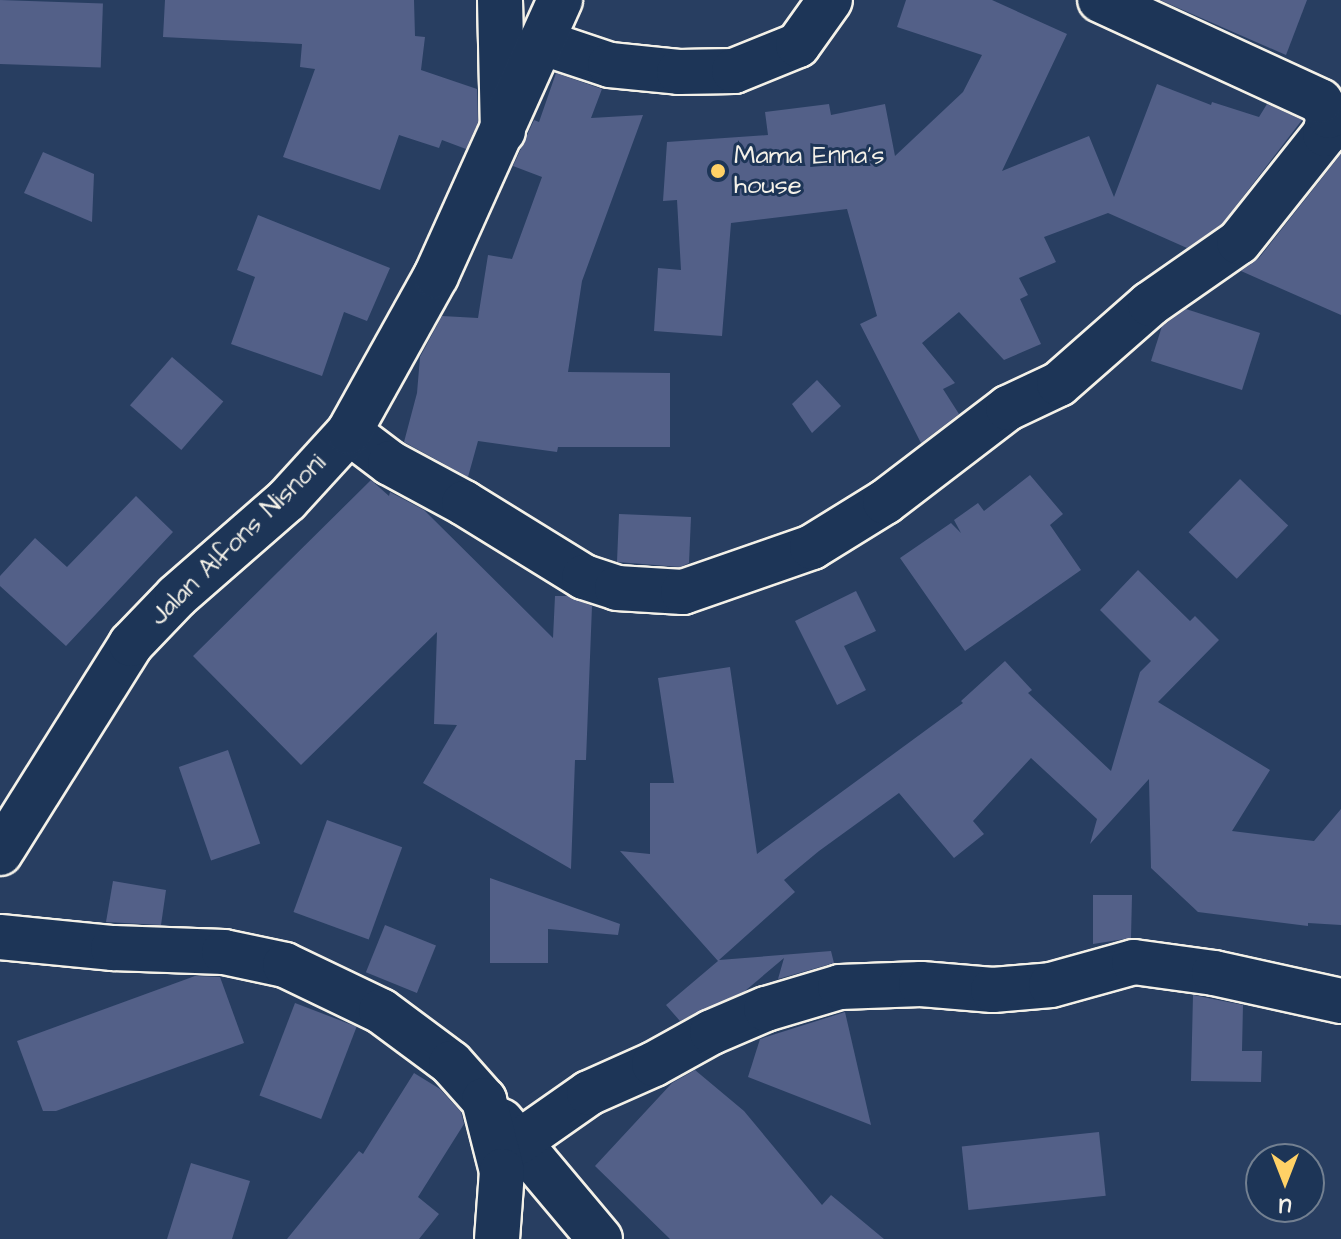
<!DOCTYPE html>
<html>
<head>
<meta charset="utf-8">
<style>
	body { margin:0 }
	#map { position:relative; width:1341px; height:1239px; overflow:hidden; background:#283e61; font-family:"Architects Daughter",sans-serif }
	div>[style] { position:absolute }
	.building>* { inset:0; background:#536088; transform-origin:0 0 }
	.roads { filter:drop-shadow(2px 0 #f4f1e8) drop-shadow(-2px 0 #f4f1e8) drop-shadow(0 2px #f4f1e8) drop-shadow(0 -2px #f4f1e8) }
	.minor>* { height:44px; margin:-22px; padding:0 22px; transform-origin:22px; border-radius:22px; background:#1d3557 }
	.tertiary>* { height:44px; margin:-22px; padding:0 22px; transform-origin:22px; border-radius:22px; background:#1d3557 }
	.secondary>* { height:44px; margin:-22px; padding:0 22px; transform-origin:22px; border-radius:22px; background:#1d3557 }
	.dots>* { width:22px; height:22px; translate:-50% -50%; box-sizing:border-box; border:4px solid #1d3557; border-radius:50% }
	span { translate:-50% -50%; white-space:nowrap; text-align:center; line-height:1.15; -webkit-text-stroke:6px #1d3557; paint-order:stroke }
	.poi-label { font-size:26px; color:#f4f1e8 }
	.left { translate:0 -50%; text-align:left }
	.street-label { font-size:26px; color:#f4f1e8 }
	.north { position:absolute; left:1245px; top:1143px; width:80px; height:80px; box-sizing:border-box; background:#1d3557; border:2px solid #738091; border-radius:50%; rotate:180deg; font-size:22px; font-weight:700; line-height:32px; text-align:center; color:#f4f1e8 }
	.north::after { content:''; display:block; margin:auto; width:28px; height:36px; background:#ffd166; clip-path:polygon(50% 0,100% 100%,50% 72%,0 100%) }
</style>
</head>
<body>
<div id="map">
	<div class="building">
		<div style="left:0;top:0;width:103px;height:64px;rotate:2deg"></div>
		<div style="clip-path:polygon(165px 0,414px 0,415px 36px,425px 37px,421px 70px,477px 89px,478px 122px,466px 149px,442px 140px,439px 148px,399px 135px,380px 190px,283px 157px,315px 69px,300px 67px,302px 44px,163px 37px)"></div>
		<div style="clip-path:polygon(906px 0,992px 0,1067px 34px,1002px 171px,1089px 136px,1114px 197px,1157px 84px,1211px 105px,1212px 102px,1259px 117px,1267px 104px,1302px 120px,1222px 224px,1187px 248px,1108px 213px,1044px 237px,1056px 262px,1019px 278px,1028px 295px,1020px 299px,1041px 344px,1004px 360px,959px 312px,922px 343px,955px 383px,943px 389px,959px 414px,921px 443px,860px 324px,877px 316px,847px 209px,731px 223px,722px 336px,654px 331px,658px 268px,681px 270px,677px 200px,663px 201px,667px 142px,768px 135px,765px 112px,829px 104px,831px 115px,885px 104px,895px 156px,963px 92px,982px 55px,897px 27px)"></div>
		<div style="clip-path:polygon(1160px 0,1307px 0,1286px 55px)"></div>
		<div style="clip-path:polygon(556px 73px,602px 89px,591px 118px,643px 115px,582px 281px,568px 372px,670px 373px,670px 447px,558px 447px,557px 452px,478px 441px,468px 477px,404px 442px,417px 393px,420px 357px,442px 316px,478px 318px,488px 255px,512px 259px,542px 177px,513px 166px,534px 120px,539px 122px)"></div>
		<div style="clip-path:polygon(43px 152px,94px 174px,92px 222px,24px 193px)"></div>
		<div style="clip-path:polygon(1341px 154px,1341px 315px,1241px 271px,1259px 258px)"></div>
		<div style="clip-path:polygon(258px 215px,390px 268px,367px 321px,344px 312px,322px 376px,231px 344px,255px 277px,237px 270px)"></div>
		<div style="clip-path:polygon(1186px 309px,1260px 333px,1242px 390px,1151px 361px,1162px 326px)"></div>
		<div style="left:172px;top:357px;width:68px;height:64px;rotate:41deg"></div>
		<div style="clip-path:polygon(817px 380px,841px 406px,812px 433px,792px 404px)"></div>
		<div style="clip-path:polygon(1030px 475px,1063px 514px,1050px 525px,1081px 570px,965px 651px,900px 558px,951px 523px,961px 533px,954px 520px,978px 503px,984px 511px)"></div>
		<div style="left:1240px;top:479px;width:67px;height:74px;rotate:44deg"></div>
		<div style="clip-path:polygon(371px 480px,389px 496px,390px 492px,424px 510px,553px 638px,555px 596px,568px 596px,592px 606px,586px 760px,575px 760px,571px 869px,423px 783px,457px 725px,434px 724px,437px 632px,301px 765px,193px 656px)"></div>
		<div style="clip-path:polygon(136px 496px,173px 532px,66px 646px,0 586px,0 576px,35px 538px,67px 567px)"></div>
		<div style="clip-path:polygon(619px 514px,691px 517px,689px 563px,680px 567px,617px 562px)"></div>
		<div style="clip-path:polygon(1138px 570px,1190px 621px,1195px 616px,1219px 640px,1158px 702px,1270px 770px,1232px 831px,1314px 841px,1341px 809px,1341px 925px,1308px 923px,1308px 926px,1198px 912px,1151px 868px,1149px 779px,1090px 844px,1097px 819px,1031px 758px,973px 821px,984px 834px,954px 858px,899px 793px,819px 851px,784px 880px,795px 892px,719px 960px,831px 951px,834px 963px,778px 979px,784px 958px,745px 991px,680px 1021px,666px 1005px,718px 961px,620px 851px,650px 854px,650px 783px,674px 783px,658px 678px,730px 667px,757px 854px,963px 703px,961px 701px,1005px 661px,1032px 690px,1028px 693px,1111px 771px,1140px 672px,1151px 661px,1100px 610px)"></div>
		<div style="clip-path:polygon(856px 591px,876px 631px,844px 646px,866px 690px,837px 705px,795px 621px)"></div>
		<div style="left:228px;top:750px;width:99px;height:52px;rotate:71deg"></div>
		<div style="left:327px;top:820px;width:80px;height:98px;rotate:20deg"></div>
		<div style="clip-path:polygon(490px 878px,620px 924px,618px 935px,548px 929px,548px 963px,490px 963px)"></div>
		<div style="clip-path:polygon(113px 881px,166px 890px,161px 925px,106px 922px)"></div>
		<div style="clip-path:polygon(1093px 895px,1132px 895px,1131px 938px,1093px 944px)"></div>
		<div style="left:385px;top:925px;width:55px;height:51px;rotate:22deg"></div>
		<div style="clip-path:polygon(195px 976px,220px 977px,244px 1043px,56px 1111px,43px 1111px,17px 1041px)"></div>
		<div style="clip-path:polygon(1193px 995px,1243px 1005px,1242px 1051px,1262px 1051px,1261px 1082px,1191px 1081px)"></div>
		<div style="left:295px;top:1003px;width:66px;height:99px;rotate:21deg"></div>
		<div style="clip-path:polygon(845px 1012px,871px 1125px,748px 1077px,760px 1039px)"></div>
		<div style="clip-path:polygon(695px 1070px,744px 1111px,822px 1205px,831px 1195px,884px 1239px,670px 1239px,595px 1166px,672px 1083px)"></div>
		<div style="clip-path:polygon(414px 1073px,440px 1089px,461px 1112px,464px 1124px,418px 1197px,439px 1214px,419px 1239px,287px 1239px,359px 1151px,363px 1154px)"></div>
		<div style="left:1099px;top:1132px;width:64px;height:138px;rotate:84deg"></div>
		<div style="clip-path:polygon(191px 1163px,250px 1181px,232px 1239px,167px 1239px)"></div>
	</div>
	<div class="roads">
		<div class="minor">
			<div style="left:500px;top:0;width:131px;rotate:88.7deg"></div>
			<div style="left:541px;top:42px;width:73px;rotate:18.4deg"></div>
			<div style="left:610px;top:65px;width:69px;rotate:5.8deg"></div>
			<div style="left:679px;top:72px;width:55px;rotate:-1deg"></div>
			<div style="left:734px;top:71px;width:69px;rotate:-22.1deg"></div>
			<div style="left:798px;top:45px;width:55px;rotate:-54.6deg"></div>
			<div style="left:349px;top:432px;width:51px;rotate:37.1deg"></div>
			<div style="left:390px;top:463px;width:84px;rotate:28.4deg"></div>
			<div style="left:464px;top:503px;width:141px;rotate:31.7deg"></div>
			<div style="left:584px;top:577px;width:35px;rotate:18deg"></div>
			<div style="left:617px;top:588px;width:66px;rotate:3.5deg"></div>
			<div style="left:683px;top:592px;width:137px;rotate:-19.2deg"></div>
			<div style="left:812px;top:547px;width:86px;rotate:-31.7deg"></div>
			<div style="left:885px;top:502px;width:155px;rotate:-37.4deg"></div>
			<div style="left:1008px;top:408px;width:56px;rotate:-25.2deg"></div>
			<div style="left:1059px;top:384px;width:121px;rotate:-41.3deg"></div>
			<div style="left:1150px;top:304px;width:108px;rotate:-34.9deg"></div>
			<div style="left:1239px;top:242px;width:138px;rotate:-51.5deg"></div>
			<div style="left:1325px;top:134px;width:18px;rotate:-77deg"></div>
			<div style="left:1329px;top:116px;width:17px;rotate:-121deg"></div>
			<div style="left:1320px;top:101px;width:242px;rotate:-155.3deg"></div>
			<div style="left:501px;top:1121px;width:154px;rotate:50deg"></div>
			<div style="left:519px;top:1142px;width:85px;rotate:-35deg"></div>
			<div style="left:589px;top:1093px;width:71px;rotate:-24deg"></div>
			<div style="left:654px;top:1064px;width:66px;rotate:-28.9deg"></div>
			<div style="left:712px;top:1032px;width:59px;rotate:-23.1deg"></div>
			<div style="left:766px;top:1009px;width:77px;rotate:-16.6deg"></div>
			<div style="left:840px;top:987px;width:81px;rotate:-2.1deg"></div>
			<div style="left:921px;top:984px;width:72px;rotate:4.8deg"></div>
			<div style="left:993px;top:990px;width:58px;rotate:-4.9deg"></div>
			<div style="left:1051px;top:985px;width:86px;rotate:-15.5deg"></div>
			<div style="left:1134px;top:962px;width:81px;rotate:7.8deg"></div>
			<div style="left:1214px;top:973px;width:130px;rotate:12.4deg"></div>
		</div>
		<div class="tertiary">
			<div style="left:0;top:937px;width:114px;rotate:5.6deg"></div>
			<div style="left:113px;top:948px;width:111px;rotate:2.1deg"></div>
			<div style="left:224px;top:952px;width:62px;rotate:12deg"></div>
			<div style="left:285px;top:965px;width:106px;rotate:25.6deg"></div>
			<div style="left:381px;top:1011px;width:87px;rotate:36.6deg"></div>
			<div style="left:451px;top:1063px;width:50px;rotate:48.3deg"></div>
			<div style="left:484px;top:1100px;width:73px;rotate:75.8deg"></div>
			<div style="left:502px;top:1171px;width:68px;rotate:94.2deg"></div>
		</div>
		<div class="secondary">
			<div style="left:0;top:853px;width:247px;rotate:-57.9deg"></div>
			<div style="left:131px;top:644px;width:66px;rotate:-46.2deg"></div>
			<div style="left:177px;top:596px;width:146px;rotate:-41.1deg"></div>
			<div style="left:287px;top:500px;width:92px;rotate:-47.6deg"></div>
			<div style="left:349px;top:432px;width:179px;rotate:-60.9deg"></div>
			<div style="left:436px;top:276px;width:303px;rotate:-65.8deg"></div>
		</div>
	</div>
	<div class="dots">
		<div style="left:718px;top:171px;background:#ffd166"></div>
	</div>
	<div class="poi-label">
		<span class="left" style="left:734px;top:171px">Mama Enna's<br>house</span>
	</div>
	<div class="street-label">
		<span style="left:238px;top:540px;rotate:-44deg">Jalan Alfons Nisnoni</span>
	</div>
	<div class="north">U</div>
</div>
</body>
</html>
